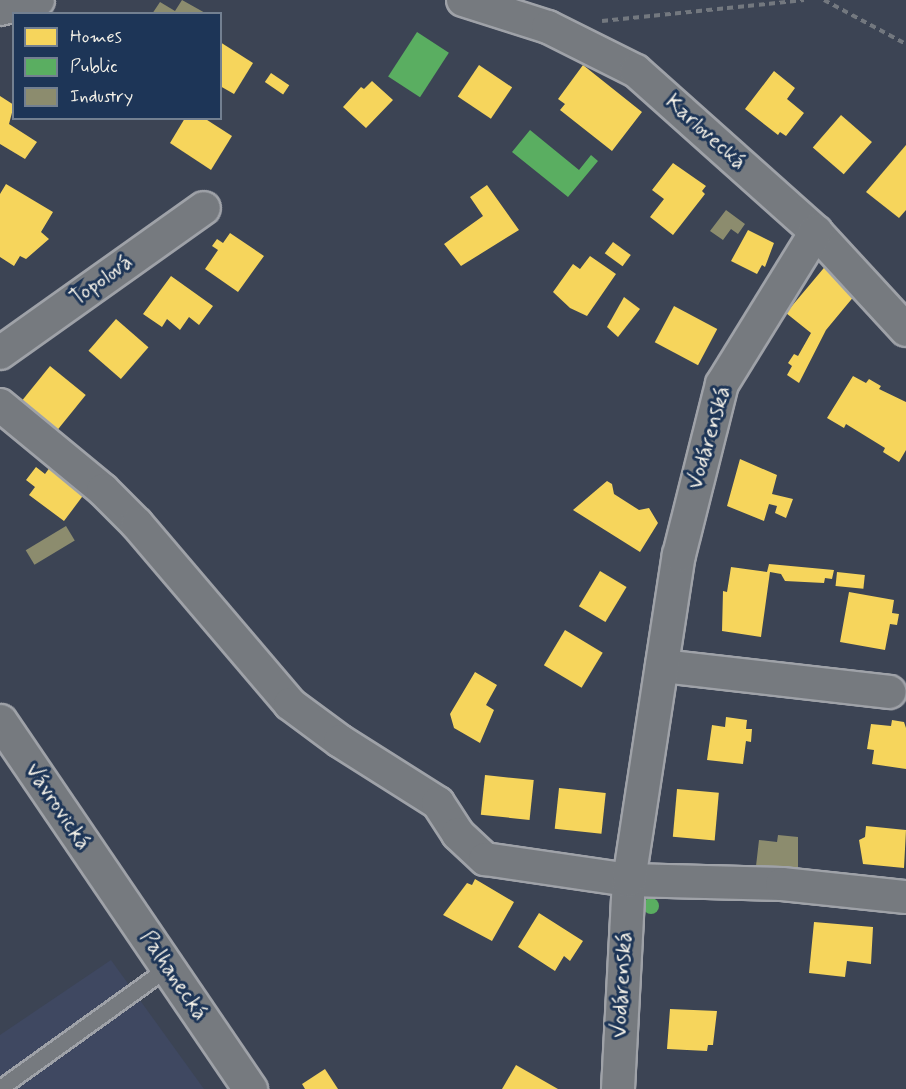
<!DOCTYPE html>
<html>
<head>
<meta charset="utf-8">
<style>
	body { margin:0 }
	#map { position:relative; width:906px; height:1089px; overflow:hidden; background:#3c4454; font-family:Mynerve,sans-serif }
	div>[style] { position:absolute }
	.built>* { inset:0; background:#3f4861 }
	.homes>* { inset:0; background:#f6d55c; transform-origin:0 0 }
	.public>* { inset:0; background:#5aae61; transform-origin:0 0 }
	.round { border-radius:50% }
	.industry>* { inset:0; background:#8c8c6e; transform-origin:0 0 }
	.path>* { height:4px; margin-top:-2px; transform-origin:0; background:repeating-linear-gradient(90deg,#73787f 0 6px,transparent 0 10.5px) }
	.roads { filter:drop-shadow(2px 0 #9fa2a8) drop-shadow(-2px 0 #9fa2a8) drop-shadow(0 2px #9fa2a8) drop-shadow(0 -2px #9fa2a8) }
	.lane>* { height:15px; margin:-7.5px; padding:0 7.5px; transform-origin:7.5px; border-radius:7.5px; background:#767a7f }
	.street>* { height:32px; margin:-16px; padding:0 16px; transform-origin:16px; border-radius:16px; background:#767a7f }
	.secondary>* { height:33px; margin:-16.5px; padding:0 16.5px; transform-origin:16.5px; border-radius:16.5px; background:#767a7f }
	span { translate:-50% -50%; white-space:nowrap; text-align:center; line-height:1.15; -webkit-text-stroke:6px #1d3557; paint-order:stroke }
	.street-label { font-size:22px; color:#f4f1e8 }
	.legend { position:absolute; left:12px; top:12px; width:210px; height:108px; box-sizing:border-box; background:#1d3557; border:2px solid #738091; margin:0; padding:8px 10px; list-style:none; font-size:18px; color:#f4f1e8 }
	.legend li { display:flex; align-items:center; gap:12px; height:30px }
	.legend b { width:30px; border:2px solid #738091 }
</style>
</head>
<body>
<div id="map">
	<div class="built">
		<div style="clip-path:polygon(111px 960px,204px 1089px,0 1089px,0 1035px)"></div>
	</div>
	<div class="homes">
		<div style="clip-path:polygon(220px 42px,253px 63px,234px 94px,220px 86px)"></div>
		<div style="left:479px;top:65px;width:40px;height:38px;rotate:34deg"></div>
		<div style="clip-path:polygon(583px 65px,642px 112px,612px 151px,560px 110px,565px 104px,558px 99px)"></div>
		<div style="clip-path:polygon(774px 71px,795px 88px,787px 99px,804px 113px,786px 136px,780px 132px,778px 135px,745px 109px)"></div>
		<div style="left:271px;top:73px;width:22px;height:11px;rotate:34deg"></div>
		<div style="clip-path:polygon(372px 81px,393px 100px,366px 128px,343px 107px,361px 87px,364px 89px)"></div>
		<div style="clip-path:polygon(0 96px,14px 105px,9px 124px,37px 142px,25px 159px,0 144px)"></div>
		<div style="left:841px;top:115px;width:41px;height:43px;rotate:41deg"></div>
		<div style="clip-path:polygon(185px 118px,204px 118px,232px 136px,211px 170px,170px 143px)"></div>
		<div style="clip-path:polygon(906px 145px,906px 210px,899px 218px,866px 192px)"></div>
		<div style="clip-path:polygon(673px 163px,706px 186px,702px 191px,705px 194px,673px 235px,650px 217px,664px 199px,652px 190px)"></div>
		<div style="clip-path:polygon(6px 184px,53px 212px,41px 232px,49px 239px,26px 259px,20px 256px,14px 266px,0 257px,0 194px)"></div>
		<div style="clip-path:polygon(487px 185px,519px 230px,461px 266px,444px 244px,483px 216px,470px 197px)"></div>
		<div style="clip-path:polygon(748px 230px,774px 243px,765px 267px,762px 265px,757px 274px,731px 261px)"></div>
		<div style="clip-path:polygon(230px 233px,264px 256px,238px 292px,205px 269px,218px 250px,212px 246px,217px 239px,223px 243px)"></div>
		<div style="left:613px;top:242px;width:22px;height:14px;rotate:36deg"></div>
		<div style="clip-path:polygon(590px 256px,616px 274px,587px 316px,570px 308px,553px 292px,573px 264px,580px 269px)"></div>
		<div style="clip-path:polygon(828px 263px,860px 289px,826px 330px,799px 383px,787px 375px,792px 366px,788px 363px,794px 354px,798px 356px,811px 333px,786px 313px)"></div>
		<div style="clip-path:polygon(171px 276px,213px 306px,199px 325px,189px 317px,180px 330px,167px 319px,162px 327px,143px 314px)"></div>
		<div style="clip-path:polygon(624px 297px,640px 309px,618px 337px,607px 327px)"></div>
		<div style="left:674px;top:306px;width:49px;height:41px;rotate:28deg"></div>
		<div style="left:116px;top:319px;width:43px;height:42px;rotate:41deg"></div>
		<div style="left:50px;top:366px;width:46px;height:45px;rotate:39deg"></div>
		<div style="clip-path:polygon(853px 376px,866px 383px,869px 379px,881px 386px,879px 389px,906px 402px,906px 450px,899px 462px,883px 452px,885px 448px,846px 424px,844px 428px,827px 418px)"></div>
		<div style="clip-path:polygon(740px 459px,777px 475px,772px 494px,793px 499px,786px 518px,775px 513px,777px 506px,769px 504px,764px 521px,727px 506px)"></div>
		<div style="clip-path:polygon(53px 463px,88px 489px,64px 521px,29px 495px,35px 487px,26px 480px,36px 467px,45px 474px)"></div>
		<div style="clip-path:polygon(607px 481px,612px 484px,614px 494px,639px 510px,649px 508px,658px 523px,640px 552px,573px 510px)"></div>
		<div style="clip-path:polygon(769px 564px,834px 570px,832px 579px,825px 578px,824px 583px,785px 581px,781px 574px,770px 572px,761px 637px,722px 631px,723px 591px,727px 592px,731px 567px,767px 572px)"></div>
		<div style="left:600px;top:571px;width:31px;height:41px;rotate:31deg"></div>
		<div style="left:837px;top:572px;width:28px;height:14px;rotate:6deg"></div>
		<div style="clip-path:polygon(849px 592px,894px 600px,892px 613px,899px 614px,897px 625px,890px 624px,885px 650px,840px 642px)"></div>
		<div style="left:565px;top:630px;width:44px;height:41px;rotate:31deg"></div>
		<div style="clip-path:polygon(475px 672px,497px 685px,486px 705px,494px 710px,480px 743px,454px 728px,450px 714px)"></div>
		<div style="clip-path:polygon(726px 717px,747px 720px,746px 729px,752px 729px,751px 742px,746px 741px,743px 764px,707px 760px,712px 725px,725px 727px)"></div>
		<div style="clip-path:polygon(892px 720px,904px 722px,906px 728px,906px 769px,872px 764px,874px 750px,867px 749px,871px 724px,891px 726px)"></div>
		<div style="left:485px;top:775px;width:49px;height:40px;rotate:6deg"></div>
		<div style="left:559px;top:788px;width:47px;height:41px;rotate:6deg"></div>
		<div style="left:677px;top:789px;width:42px;height:48px;rotate:5deg"></div>
		<div style="clip-path:polygon(866px 826px,906px 830px,904px 868px,863px 864px,859px 840px,865px 837px)"></div>
		<div style="clip-path:polygon(475px 879px,514px 902px,492px 941px,443px 915px,467px 883px,472px 885px)"></div>
		<div style="clip-path:polygon(539px 913px,583px 941px,570px 961px,564px 956px,555px 971px,518px 947px)"></div>
		<div style="clip-path:polygon(814px 922px,873px 927px,871px 964px,847px 961px,845px 977px,809px 973px)"></div>
		<div style="clip-path:polygon(670px 1009px,717px 1011px,713px 1045px,708px 1045px,707px 1051px,667px 1049px)"></div>
		<div style="clip-path:polygon(516px 1065px,558px 1089px,502px 1089px)"></div>
		<div style="clip-path:polygon(325px 1069px,338px 1089px,305px 1089px,302px 1084px)"></div>
	</div>
	<div class="public">
		<div style="left:417px;top:32px;width:38px;height:53px;rotate:33deg"></div>
		<div style="clip-path:polygon(530px 130px,579px 170px,591px 155px,598px 161px,568px 197px,512px 152px)"></div>
		<div class="round" style="left:643px;top:898px;width:16px;height:16px"></div>
	</div>
	<div class="industry">
		<div style="clip-path:polygon(182px 0,207px 14px,152px 14px,160px 2px,175px 11px)"></div>
		<div style="clip-path:polygon(726px 210px,745px 224px,738px 234px,731px 229px,723px 240px,710px 231px)"></div>
		<div style="left:66px;top:526px;width:17px;height:47px;rotate:59deg"></div>
		<div style="clip-path:polygon(778px 835px,798px 837px,798px 871px,756px 866px,759px 840px,777px 842px)"></div>
	</div>
	<div class="path">
		<div style="left:824px;top:0;width:93px;rotate:28.2deg"></div>
		<div style="left:602px;top:21px;width:203px;rotate:-5.9deg"></div>
	</div>
	<div class="roads">
		<div class="lane">
			<div style="left:0;top:1088px;width:206px;rotate:-35.7deg"></div>
		</div>
		<div class="street">
			<div style="left:463px;top:0;width:89px;rotate:17.6deg"></div>
			<div style="left:548px;top:27px;width:98px;rotate:26.6deg"></div>
			<div style="left:636px;top:71px;width:241px;rotate:41.8deg"></div>
			<div style="left:816px;top:232px;width:133px;rotate:47.4deg"></div>
			<div style="left:0;top:9px;width:39px;rotate:-13deg"></div>
			<div style="left:0;top:353px;width:250px;rotate:-35.4deg"></div>
			<div style="left:0;top:405px;width:134px;rotate:39.5deg"></div>
			<div style="left:103px;top:490px;width:48px;rotate:45deg"></div>
			<div style="left:137px;top:524px;width:236px;rotate:49.6deg"></div>
			<div style="left:290px;top:704px;width:62px;rotate:36.5deg"></div>
			<div style="left:340px;top:741px;width:116px;rotate:32.3deg"></div>
			<div style="left:438px;top:803px;width:37px;rotate:57deg"></div>
			<div style="left:458px;top:834px;width:37px;rotate:43deg"></div>
			<div style="left:485px;top:859px;width:146px;rotate:8.3deg"></div>
			<div style="left:629px;top:880px;width:153px;rotate:1.5deg"></div>
			<div style="left:782px;top:884px;width:125px;rotate:6deg"></div>
			<div style="left:662px;top:666px;width:229px;rotate:6.5deg"></div>
			<div style="left:618px;top:1089px;width:209px;rotate:-87deg"></div>
			<div style="left:629px;top:880px;width:329px;rotate:-81.3deg"></div>
			<div style="left:679px;top:555px;width:176px;rotate:-75.9deg"></div>
			<div style="left:722px;top:384px;width:179px;rotate:-58.3deg"></div>
		</div>
		<div class="secondary">
			<div style="left:0;top:721px;width:445px;rotate:55.8deg"></div>
		</div>
	</div>
	<div class="street-label">
		<span style="left:705px;top:133px;rotate:42deg">Karlovecká</span>
		<span style="left:102px;top:281px;rotate:-36deg">Topolová</span>
		<span style="left:710px;top:438px;rotate:-74deg">Vodárenská</span>
		<span style="left:57px;top:807px;rotate:56deg">Vávrovická</span>
		<span style="left:173px;top:976px;rotate:56deg">Palhanecká</span>
		<span style="left:623px;top:985px;rotate:-87deg">Vodárenská</span>
	</div>
	<ul class="legend">
	<li><b style="height:16px;background:#f6d55c"></b>Homes</li>
	<li><b style="height:16px;background:#5aae61"></b>Public</li>
	<li><b style="height:16px;background:#8c8c6e"></b>Industry</li>
	</ul>
</div>
</body>
</html>
